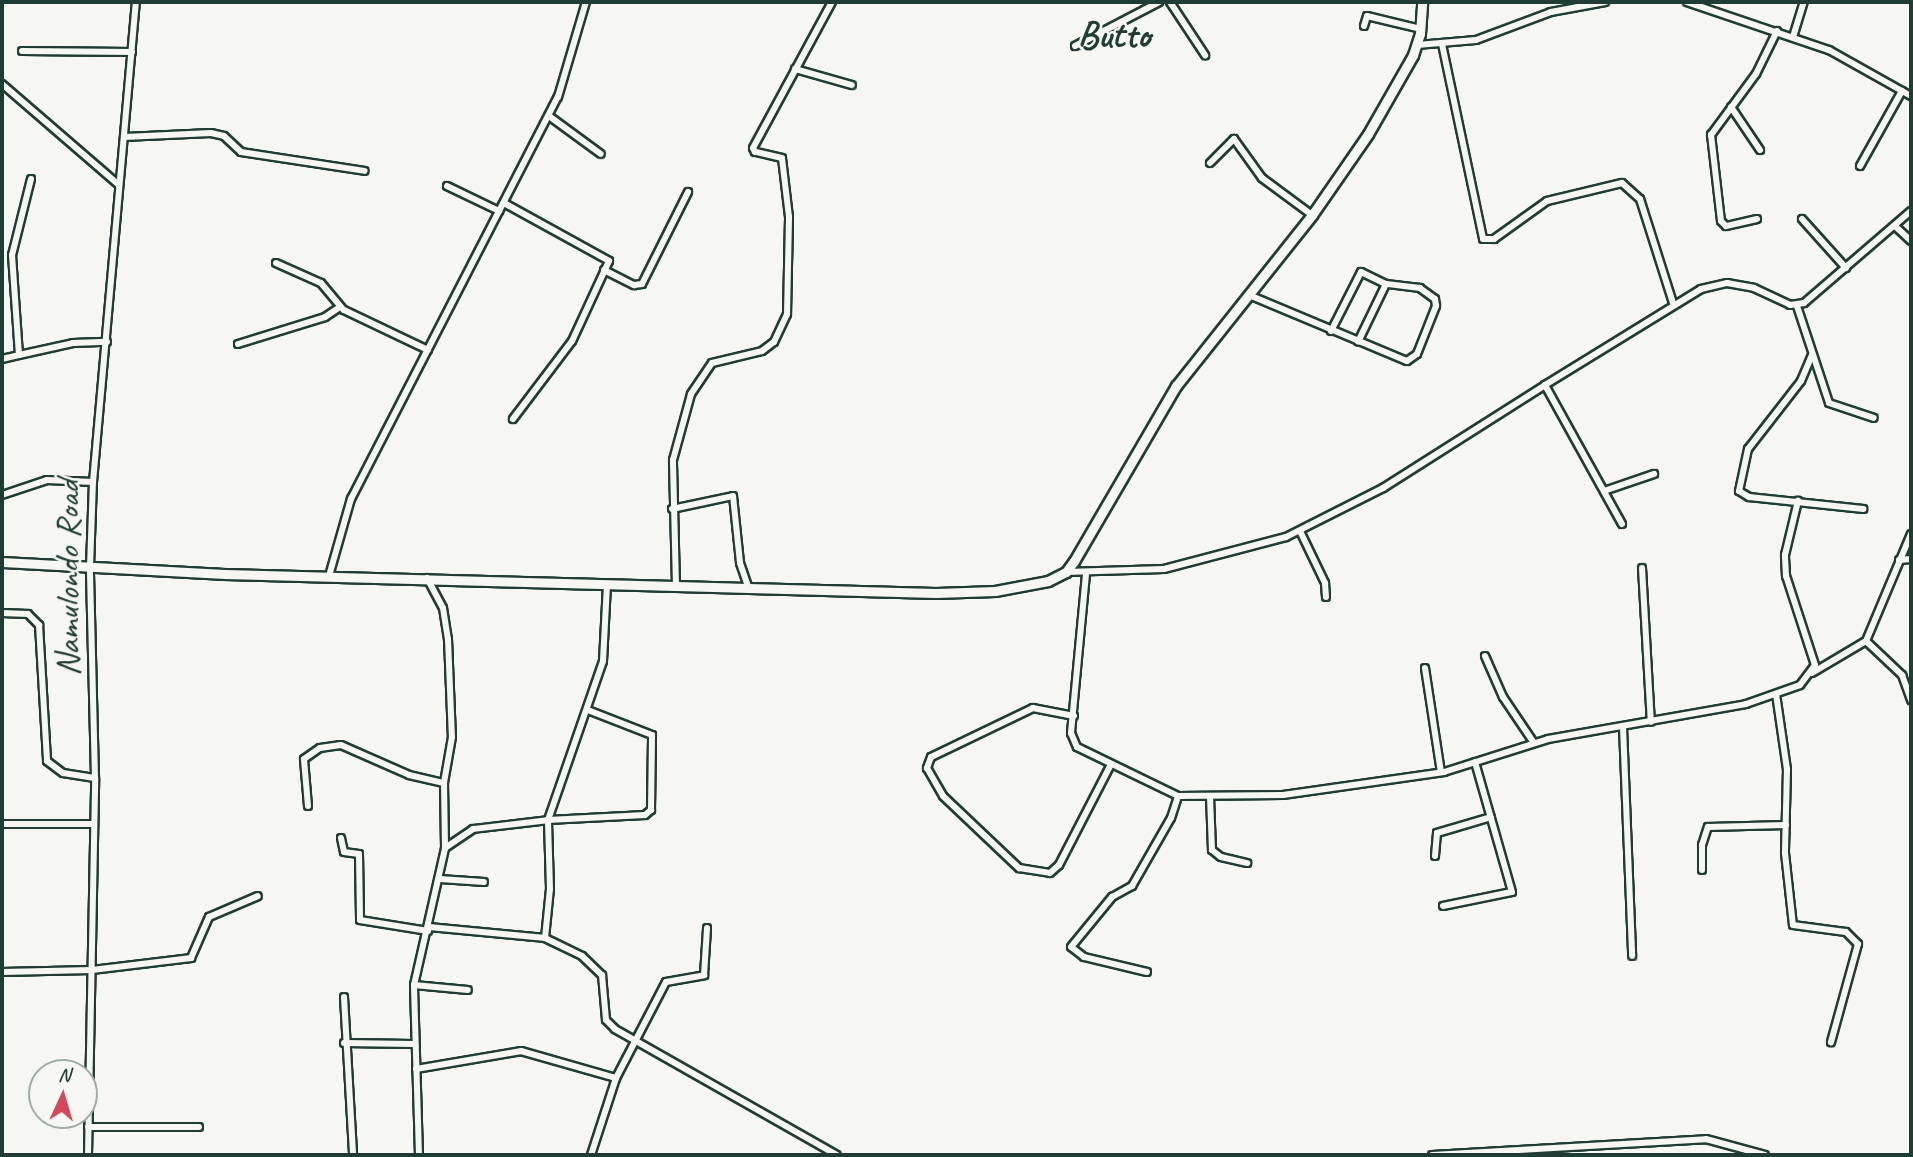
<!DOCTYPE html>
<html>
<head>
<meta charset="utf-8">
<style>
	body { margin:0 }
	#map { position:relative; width:1913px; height:1157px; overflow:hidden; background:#f6f6f2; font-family:Caveat,sans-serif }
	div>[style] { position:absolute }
	.roads { filter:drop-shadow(2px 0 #1f3d34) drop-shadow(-2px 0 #1f3d34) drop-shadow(0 2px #1f3d34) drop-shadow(0 -2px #1f3d34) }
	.street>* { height:6px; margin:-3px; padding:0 3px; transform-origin:3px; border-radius:3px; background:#f6f6f2 }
	.secondary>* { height:9px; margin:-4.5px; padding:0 4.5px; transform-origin:4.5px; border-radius:4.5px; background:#f6f6f2 }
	span { translate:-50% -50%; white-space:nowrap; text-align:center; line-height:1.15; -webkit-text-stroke:5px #f6f6f2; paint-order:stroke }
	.street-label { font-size:35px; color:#1f3d34 }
	.quarter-label { font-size:38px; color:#1f3d34; font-weight:700 }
	.frame { position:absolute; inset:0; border:4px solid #1f3d34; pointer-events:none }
	.north { position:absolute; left:28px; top:1059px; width:70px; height:70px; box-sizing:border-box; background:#f6f6f2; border:2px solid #a0aca6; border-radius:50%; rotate:4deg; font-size:19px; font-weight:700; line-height:28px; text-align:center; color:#1f3d34 }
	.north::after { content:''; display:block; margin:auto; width:24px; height:32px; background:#d1495b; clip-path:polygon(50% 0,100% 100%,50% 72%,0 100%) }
</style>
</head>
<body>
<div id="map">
	<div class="roads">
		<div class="street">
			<div style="left:1170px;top:2px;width:64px;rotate:56.6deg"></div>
			<div style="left:1687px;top:2px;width:150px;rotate:18.7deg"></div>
			<div style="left:1829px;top:50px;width:94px;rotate:29.3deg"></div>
			<div style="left:1364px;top:26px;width:10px;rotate:-73deg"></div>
			<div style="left:1367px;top:16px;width:56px;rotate:13.5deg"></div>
			<div style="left:1793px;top:37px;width:37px;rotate:-73deg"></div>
			<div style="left:1442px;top:44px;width:199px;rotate:78.1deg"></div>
			<div style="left:1483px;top:239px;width:11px"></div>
			<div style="left:1494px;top:239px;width:65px;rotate:-35.6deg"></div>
			<div style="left:1547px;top:201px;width:77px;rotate:-13.5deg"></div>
			<div style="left:1622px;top:183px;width:24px;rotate:42deg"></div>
			<div style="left:1640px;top:199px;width:109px;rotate:72.4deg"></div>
			<div style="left:1417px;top:45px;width:59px;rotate:-4.8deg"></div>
			<div style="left:1476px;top:40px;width:80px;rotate:-20.5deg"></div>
			<div style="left:1551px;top:12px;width:55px;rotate:-10.5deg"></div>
			<div style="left:1075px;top:46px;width:95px;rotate:-27.6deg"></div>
			<div style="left:22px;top:51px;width:110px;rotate:0.5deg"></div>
			<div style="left:795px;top:69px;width:59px;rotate:15.7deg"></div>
			<div style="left:2px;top:84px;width:153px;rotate:40.8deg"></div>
			<div style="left:1731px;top:107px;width:52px;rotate:56deg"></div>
			<div style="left:549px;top:116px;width:64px;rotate:36.2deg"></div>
			<div style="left:124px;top:137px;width:87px;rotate:-2.6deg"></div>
			<div style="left:211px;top:133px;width:13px;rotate:13deg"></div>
			<div style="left:224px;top:136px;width:23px;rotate:43deg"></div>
			<div style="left:241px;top:152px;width:125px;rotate:8.7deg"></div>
			<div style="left:1210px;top:163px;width:34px;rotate:-45deg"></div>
			<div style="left:1234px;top:139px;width:48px;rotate:54.3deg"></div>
			<div style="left:1262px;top:178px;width:62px;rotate:36.5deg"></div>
			<div style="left:1860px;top:166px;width:86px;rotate:-60.8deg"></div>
			<div style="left:31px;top:179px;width:78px;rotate:104deg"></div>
			<div style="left:12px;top:255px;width:100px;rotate:86deg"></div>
			<div style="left:19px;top:355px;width:55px;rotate:-12.5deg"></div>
			<div style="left:73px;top:343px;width:34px;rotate:-2deg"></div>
			<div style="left:447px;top:186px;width:58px;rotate:25.7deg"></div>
			<div style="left:504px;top:203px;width:120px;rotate:28.9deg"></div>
			<div style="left:609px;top:261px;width:88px;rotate:114.8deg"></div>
			<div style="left:572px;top:341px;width:98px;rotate:127.1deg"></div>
			<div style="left:1757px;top:219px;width:32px;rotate:167deg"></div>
			<div style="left:1726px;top:226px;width:7px;rotate:-135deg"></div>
			<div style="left:1721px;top:221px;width:87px;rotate:-96.6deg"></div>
			<div style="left:1711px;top:135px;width:76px;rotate:-53.6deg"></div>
			<div style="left:1756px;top:74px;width:48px;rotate:-64deg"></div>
			<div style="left:1802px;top:219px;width:66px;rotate:48.1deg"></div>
			<div style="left:1895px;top:226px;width:22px;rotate:43deg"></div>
			<div style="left:276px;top:263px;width:49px;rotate:24deg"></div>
			<div style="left:321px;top:283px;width:35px;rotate:50deg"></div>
			<div style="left:344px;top:310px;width:93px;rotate:25.5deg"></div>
			<div style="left:604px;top:270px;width:34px;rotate:27deg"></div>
			<div style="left:634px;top:285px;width:8px;rotate:-7deg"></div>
			<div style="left:642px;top:284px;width:103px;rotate:-63.4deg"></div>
			<div style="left:1249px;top:295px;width:171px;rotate:22.7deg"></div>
			<div style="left:1407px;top:361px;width:12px;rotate:-35deg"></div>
			<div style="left:1417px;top:354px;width:52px;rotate:-68.4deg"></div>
			<div style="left:1436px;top:306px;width:7px;rotate:-98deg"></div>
			<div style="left:1435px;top:299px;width:19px;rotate:-144deg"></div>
			<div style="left:1420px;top:288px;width:34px;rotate:-173deg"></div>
			<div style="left:1797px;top:306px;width:102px;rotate:71.7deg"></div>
			<div style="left:1829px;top:403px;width:47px;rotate:18.4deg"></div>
			<div style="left:1331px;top:331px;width:66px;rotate:-63deg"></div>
			<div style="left:1361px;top:272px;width:28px;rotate:26deg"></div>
			<div style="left:1386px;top:284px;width:64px;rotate:115.8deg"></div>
			<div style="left:238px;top:344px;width:91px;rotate:-17.2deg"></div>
			<div style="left:325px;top:317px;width:18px;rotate:-34deg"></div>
			<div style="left:1812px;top:355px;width:28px;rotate:113deg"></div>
			<div style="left:1801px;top:381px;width:86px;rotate:127.9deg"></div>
			<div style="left:1748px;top:449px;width:43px;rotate:102.1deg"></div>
			<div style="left:1739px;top:491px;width:12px;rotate:31deg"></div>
			<div style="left:1749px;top:497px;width:115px;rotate:6deg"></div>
			<div style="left:2px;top:359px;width:17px;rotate:-13deg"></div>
			<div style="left:1604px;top:491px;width:53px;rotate:-18.8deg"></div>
			<div style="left:2px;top:495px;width:47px;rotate:-18.4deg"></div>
			<div style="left:47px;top:480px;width:46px;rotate:2.5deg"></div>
			<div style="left:672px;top:509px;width:62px;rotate:-12deg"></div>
			<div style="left:733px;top:496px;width:67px;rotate:84deg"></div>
			<div style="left:740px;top:563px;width:28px;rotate:71deg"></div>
			<div style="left:1622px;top:524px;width:159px;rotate:-119deg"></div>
			<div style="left:1545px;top:385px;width:183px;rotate:-31.6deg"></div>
			<div style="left:1701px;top:289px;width:27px;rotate:-13deg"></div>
			<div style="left:1727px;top:283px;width:27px;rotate:10deg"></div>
			<div style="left:1754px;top:288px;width:40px;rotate:25deg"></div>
			<div style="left:1790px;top:305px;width:14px;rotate:-8deg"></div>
			<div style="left:1804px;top:303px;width:141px;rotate:-40.7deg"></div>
			<div style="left:1300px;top:531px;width:58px;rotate:64.3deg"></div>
			<div style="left:1325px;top:583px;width:14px;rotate:86deg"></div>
			<div style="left:1911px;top:534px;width:116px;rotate:112.8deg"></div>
			<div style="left:1866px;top:641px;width:50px;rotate:43.4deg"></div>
			<div style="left:1902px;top:675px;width:27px;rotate:70deg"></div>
			<div style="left:1899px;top:560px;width:12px;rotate:-5deg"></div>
			<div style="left:1642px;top:568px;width:154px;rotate:86.7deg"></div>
			<div style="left:1066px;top:572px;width:98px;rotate:-1.8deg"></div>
			<div style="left:1164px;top:569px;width:126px;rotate:-14.7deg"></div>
			<div style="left:1286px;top:537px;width:109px;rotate:-26.8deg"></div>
			<div style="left:1383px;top:488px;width:192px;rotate:-32.4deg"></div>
			<div style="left:1086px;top:574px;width:160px;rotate:95.4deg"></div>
			<div style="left:1071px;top:733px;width:15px;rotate:67deg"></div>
			<div style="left:1077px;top:747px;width:112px;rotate:25.9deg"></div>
			<div style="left:1178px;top:796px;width:105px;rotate:-0.5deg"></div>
			<div style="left:1283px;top:795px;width:163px;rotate:-8.1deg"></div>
			<div style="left:1444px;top:772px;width:109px;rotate:-17.6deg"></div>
			<div style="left:1548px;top:739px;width:201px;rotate:-10deg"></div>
			<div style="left:1746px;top:704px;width:57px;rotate:-19.4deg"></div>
			<div style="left:1800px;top:685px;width:25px;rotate:-53deg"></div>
			<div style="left:1815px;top:665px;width:94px;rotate:-108deg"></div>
			<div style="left:1786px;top:576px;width:21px;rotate:-93deg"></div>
			<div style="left:1785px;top:555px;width:56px;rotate:-76.5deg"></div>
			<div style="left:329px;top:576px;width:80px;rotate:-74.1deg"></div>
			<div style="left:351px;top:499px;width:452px;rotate:-62.8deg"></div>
			<div style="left:558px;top:97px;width:99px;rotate:-73.6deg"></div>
			<div style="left:427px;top:578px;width:34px;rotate:62deg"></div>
			<div style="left:443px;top:608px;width:31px;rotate:81deg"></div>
			<div style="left:448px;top:639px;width:98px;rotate:87.7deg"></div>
			<div style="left:452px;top:737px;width:47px;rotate:99.9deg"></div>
			<div style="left:444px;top:783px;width:65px;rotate:89.1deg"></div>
			<div style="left:676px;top:586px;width:126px;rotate:-91.4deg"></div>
			<div style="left:673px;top:460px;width:68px;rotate:-74.7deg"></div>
			<div style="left:691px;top:394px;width:37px;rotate:-56deg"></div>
			<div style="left:712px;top:363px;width:51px;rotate:-13.5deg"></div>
			<div style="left:762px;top:351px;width:15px;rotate:-37deg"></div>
			<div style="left:774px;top:342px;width:31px;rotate:-65deg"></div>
			<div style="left:787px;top:314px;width:97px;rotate:-88.8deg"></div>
			<div style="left:789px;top:217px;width:59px;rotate:-96.8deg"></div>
			<div style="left:782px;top:158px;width:28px;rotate:-167deg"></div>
			<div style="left:755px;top:152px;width:4px;rotate:-117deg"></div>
			<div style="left:753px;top:148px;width:166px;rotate:-61.6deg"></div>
			<div style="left:2px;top:613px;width:26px;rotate:2deg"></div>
			<div style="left:28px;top:614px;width:16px;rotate:45deg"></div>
			<div style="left:39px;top:625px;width:136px;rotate:86.6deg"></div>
			<div style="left:47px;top:761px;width:20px;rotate:37deg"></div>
			<div style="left:63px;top:773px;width:32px;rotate:9deg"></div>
			<div style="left:1485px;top:656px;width:45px;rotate:66.3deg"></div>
			<div style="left:1503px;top:697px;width:55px;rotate:56deg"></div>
			<div style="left:1425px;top:668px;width:105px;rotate:81.3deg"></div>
			<div style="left:1812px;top:673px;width:63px;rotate:-30.7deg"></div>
			<div style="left:1776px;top:694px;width:76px;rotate:81.7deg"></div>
			<div style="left:1787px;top:769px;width:84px;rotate:91.4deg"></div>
			<div style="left:1785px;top:853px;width:72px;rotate:83.7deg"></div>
			<div style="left:1793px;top:925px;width:53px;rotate:7.5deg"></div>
			<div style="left:1846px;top:932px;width:17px;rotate:45deg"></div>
			<div style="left:1858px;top:944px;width:102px;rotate:105.4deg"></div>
			<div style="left:1074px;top:716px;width:42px;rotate:-169deg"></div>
			<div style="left:1033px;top:708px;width:113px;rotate:154.3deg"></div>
			<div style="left:931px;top:757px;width:12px;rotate:110deg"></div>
			<div style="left:927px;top:768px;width:32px;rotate:60deg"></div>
			<div style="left:943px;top:796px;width:105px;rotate:43.5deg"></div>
			<div style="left:1019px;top:868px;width:31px;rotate:9deg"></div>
			<div style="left:1050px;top:873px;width:12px;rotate:-42deg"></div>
			<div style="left:1059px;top:865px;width:111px;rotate:-62.7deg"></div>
			<div style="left:1623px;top:727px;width:229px;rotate:87.7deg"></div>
			<div style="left:1210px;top:796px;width:54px;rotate:87.9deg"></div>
			<div style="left:1212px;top:850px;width:11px;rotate:38deg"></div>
			<div style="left:1221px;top:857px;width:27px;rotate:13deg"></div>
			<div style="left:308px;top:806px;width:47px;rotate:-94.9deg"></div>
			<div style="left:304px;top:759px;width:19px;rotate:-35deg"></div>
			<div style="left:320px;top:748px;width:21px;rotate:-8deg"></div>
			<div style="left:341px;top:745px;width:74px;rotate:23.8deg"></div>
			<div style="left:409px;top:775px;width:36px;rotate:13deg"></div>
			<div style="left:2px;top:824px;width:92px"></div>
			<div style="left:341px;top:838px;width:14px;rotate:78deg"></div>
			<div style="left:344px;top:852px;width:15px;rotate:8deg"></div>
			<div style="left:359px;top:854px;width:66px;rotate:89.1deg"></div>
			<div style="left:360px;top:920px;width:69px;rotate:9.2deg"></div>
			<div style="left:1435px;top:856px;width:23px;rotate:-85deg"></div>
			<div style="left:1437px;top:833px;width:56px;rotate:-16.5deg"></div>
			<div style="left:1702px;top:870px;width:25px;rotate:-90deg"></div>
			<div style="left:1702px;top:845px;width:19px;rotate:-72deg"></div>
			<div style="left:1708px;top:827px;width:78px;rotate:-1.5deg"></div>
			<div style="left:440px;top:879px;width:44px;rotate:3.9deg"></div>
			<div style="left:1443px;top:906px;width:70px;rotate:-11.5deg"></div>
			<div style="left:1512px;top:892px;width:135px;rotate:-105.9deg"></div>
			<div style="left:429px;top:927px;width:117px;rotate:5.4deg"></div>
			<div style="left:545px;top:938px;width:41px;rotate:25.9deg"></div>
			<div style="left:582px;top:956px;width:28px;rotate:44deg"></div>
			<div style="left:602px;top:975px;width:45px;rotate:84.9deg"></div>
			<div style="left:606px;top:1020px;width:13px;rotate:45deg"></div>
			<div style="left:615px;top:1029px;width:255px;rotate:29.6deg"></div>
			<div style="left:545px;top:938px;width:49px;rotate:-84.2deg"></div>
			<div style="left:550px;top:889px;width:69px;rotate:-91.7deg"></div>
			<div style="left:548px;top:820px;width:97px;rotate:-3deg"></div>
			<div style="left:645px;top:815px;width:8px;rotate:-40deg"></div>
			<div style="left:651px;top:810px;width:75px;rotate:-89.2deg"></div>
			<div style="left:652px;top:735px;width:69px;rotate:-158.7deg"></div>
			<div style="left:2px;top:972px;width:90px;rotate:-1.3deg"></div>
			<div style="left:92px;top:970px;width:100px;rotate:-6.9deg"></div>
			<div style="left:191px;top:958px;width:45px;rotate:-66.3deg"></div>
			<div style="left:209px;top:917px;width:53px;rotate:-23.2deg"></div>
			<div style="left:1147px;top:972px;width:65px;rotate:-166.6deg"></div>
			<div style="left:1084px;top:957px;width:16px;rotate:-142deg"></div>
			<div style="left:1071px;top:947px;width:65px;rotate:-50.6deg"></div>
			<div style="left:1112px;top:897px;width:23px;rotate:-29deg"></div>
			<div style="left:1132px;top:886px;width:78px;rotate:-60.2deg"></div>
			<div style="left:1171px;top:818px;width:23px;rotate:-72deg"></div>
			<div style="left:414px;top:985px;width:54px;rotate:5.3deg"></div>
			<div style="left:344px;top:997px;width:158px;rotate:86.7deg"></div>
			<div style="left:344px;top:1043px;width:69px;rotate:0.8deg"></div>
			<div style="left:416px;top:1069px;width:107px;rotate:-9.7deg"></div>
			<div style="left:521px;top:1051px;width:99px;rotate:15.9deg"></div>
			<div style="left:88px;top:1127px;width:111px"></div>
			<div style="left:88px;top:1155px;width:377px;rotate:-88.9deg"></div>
			<div style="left:95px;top:778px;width:211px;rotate:-91.4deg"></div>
			<div style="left:90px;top:567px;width:85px;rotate:-88deg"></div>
			<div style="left:93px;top:482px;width:482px;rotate:-84.9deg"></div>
			<div style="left:419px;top:1155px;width:170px;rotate:-91.7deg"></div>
			<div style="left:414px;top:985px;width:140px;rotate:-77.2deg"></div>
			<div style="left:445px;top:848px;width:34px;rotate:-34deg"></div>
			<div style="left:473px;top:829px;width:76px;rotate:-6.8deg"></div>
			<div style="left:548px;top:820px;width:168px;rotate:-70.9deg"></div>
			<div style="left:603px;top:661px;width:76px;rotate:-87deg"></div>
			<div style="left:591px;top:1155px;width:81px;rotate:-72deg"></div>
			<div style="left:616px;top:1078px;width:108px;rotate:-62.5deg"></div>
			<div style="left:666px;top:982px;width:39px;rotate:-10deg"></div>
			<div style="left:704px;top:975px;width:47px;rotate:-86.3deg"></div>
			<div style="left:1432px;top:1155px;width:274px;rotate:-3.3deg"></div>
			<div style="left:1706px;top:1139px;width:61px;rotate:15.2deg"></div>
		</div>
		<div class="secondary">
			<div style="left:2px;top:562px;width:223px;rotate:3.1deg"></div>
			<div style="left:225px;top:574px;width:711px;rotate:1.53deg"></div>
			<div style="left:936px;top:593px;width:59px;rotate:-1.9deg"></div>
			<div style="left:995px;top:591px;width:54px;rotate:-10.7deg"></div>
			<div style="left:1048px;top:581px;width:20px;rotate:-27deg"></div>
			<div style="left:1066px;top:572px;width:14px;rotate:-54deg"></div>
			<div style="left:1074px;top:561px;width:203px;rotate:-59.8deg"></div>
			<div style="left:1176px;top:386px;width:218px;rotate:-51.5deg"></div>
			<div style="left:1312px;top:215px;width:98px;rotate:-55.3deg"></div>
			<div style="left:1368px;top:134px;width:91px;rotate:-60.3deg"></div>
			<div style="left:1413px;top:55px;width:22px;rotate:-72deg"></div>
			<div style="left:1420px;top:34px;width:32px;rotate:-86deg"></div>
		</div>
	</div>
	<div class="street-label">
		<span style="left:68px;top:578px;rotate:-90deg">Namulondo Road</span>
	</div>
	<div class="quarter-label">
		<span style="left:1114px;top:35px">Butto</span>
	</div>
	<div class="frame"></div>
	<div class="north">N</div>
</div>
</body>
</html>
